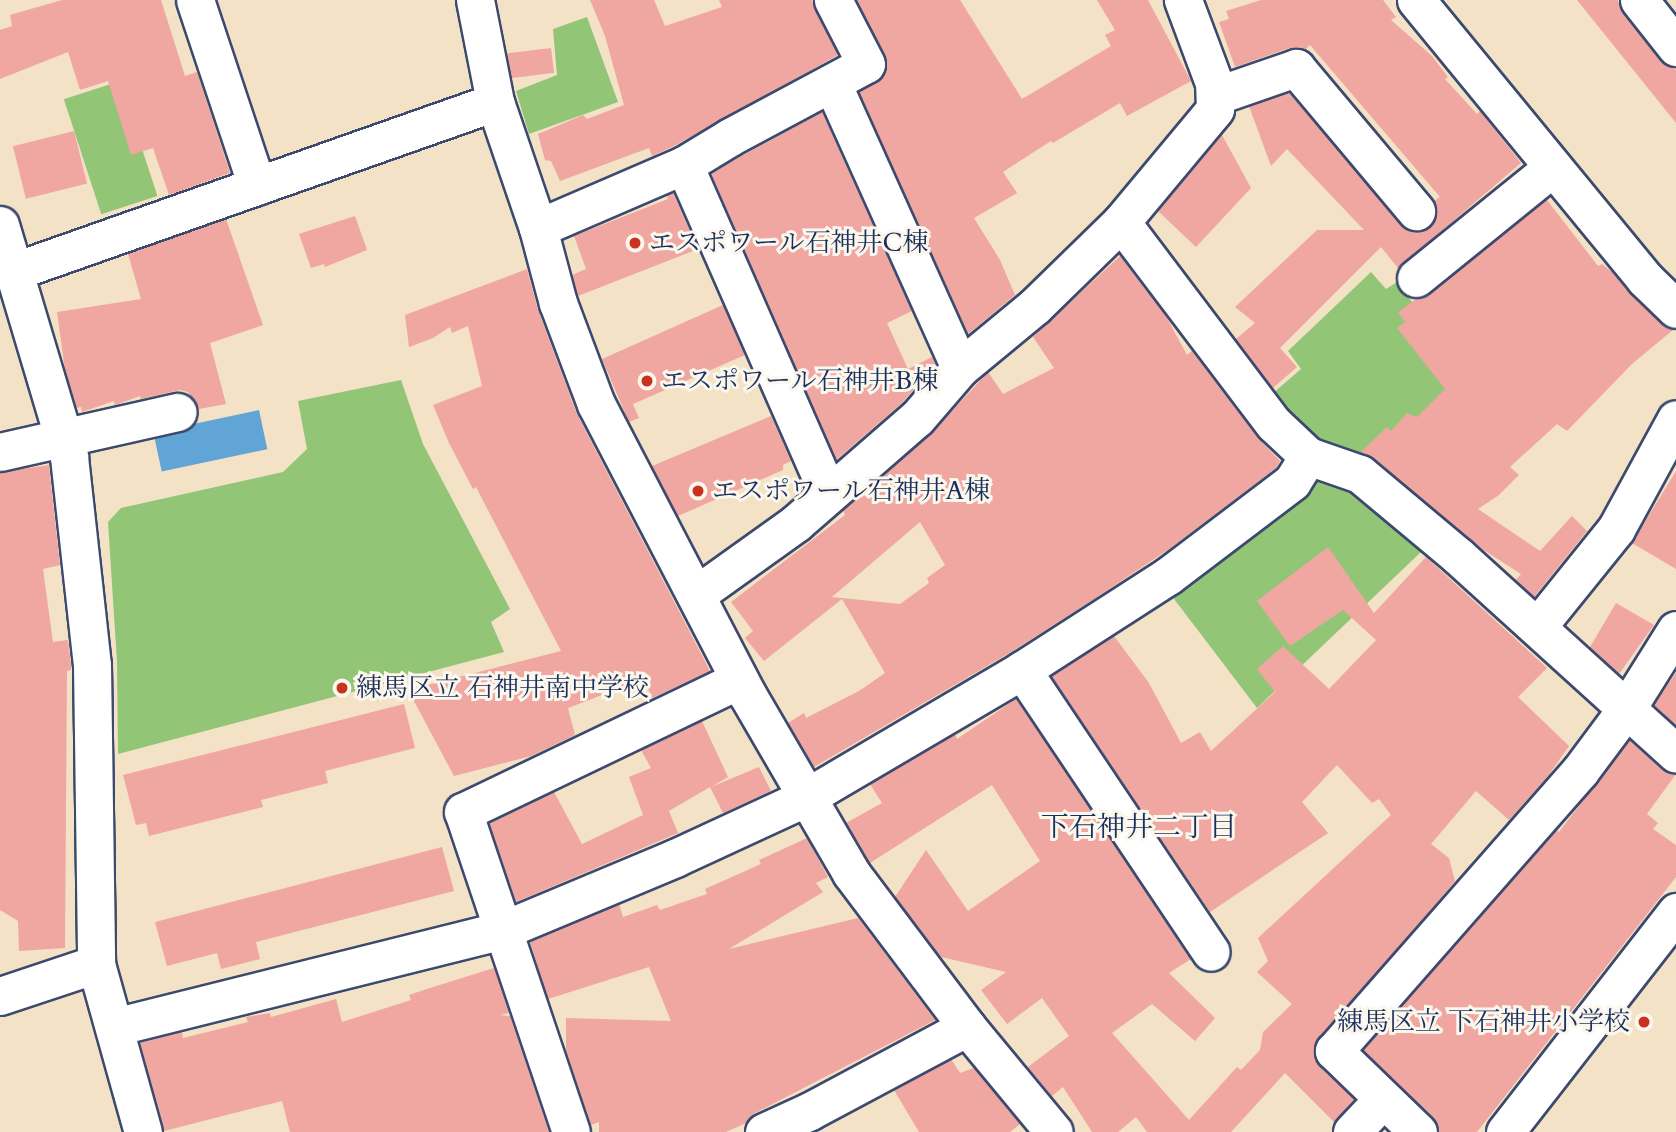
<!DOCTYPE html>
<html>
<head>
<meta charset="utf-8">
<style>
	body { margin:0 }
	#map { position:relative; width:1676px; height:1132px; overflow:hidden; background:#f3e2c6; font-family:Cardo,"Noto Serif JP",serif }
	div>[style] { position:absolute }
	.green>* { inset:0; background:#92c576; transform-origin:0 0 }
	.water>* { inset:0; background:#60a5d6; transform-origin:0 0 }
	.building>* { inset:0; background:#f0a6a1; transform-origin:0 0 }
	.roads { filter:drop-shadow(2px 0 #3b4a6e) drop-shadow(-2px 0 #3b4a6e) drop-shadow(0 2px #3b4a6e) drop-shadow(0 -2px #3b4a6e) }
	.minor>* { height:37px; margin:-18.5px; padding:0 18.5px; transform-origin:18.5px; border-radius:18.5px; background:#fff }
	.dots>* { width:19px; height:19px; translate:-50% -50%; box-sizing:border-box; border:4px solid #fbf7ec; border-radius:50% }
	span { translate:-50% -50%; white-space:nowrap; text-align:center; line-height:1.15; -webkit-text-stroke:6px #fbf7ec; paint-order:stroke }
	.poi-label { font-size:26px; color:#1b2f5e }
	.left { translate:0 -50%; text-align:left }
	.right { translate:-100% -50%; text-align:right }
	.neighbourhood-label { font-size:28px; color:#1b2f5e }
</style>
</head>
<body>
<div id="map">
	<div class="green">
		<div style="clip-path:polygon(587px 17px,618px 102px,529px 134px,516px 91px,557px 75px,553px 29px)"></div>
		<div style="left:120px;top:81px;width:121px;height:59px;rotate:72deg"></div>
		<div style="clip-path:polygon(1371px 272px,1386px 289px,1397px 282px,1412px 302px,1489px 449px,1423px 516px,1349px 450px,1319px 453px,1264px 401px,1301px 369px,1288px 351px)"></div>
		<div style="clip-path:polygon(401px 380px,423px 444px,510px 609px,491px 622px,504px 652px,118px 754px,117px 662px,108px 522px,121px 508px,283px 472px,307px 449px,298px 401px)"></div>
		<div style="clip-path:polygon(1304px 479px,1355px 487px,1422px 551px,1257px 708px,1165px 587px)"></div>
	</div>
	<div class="water">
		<div style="left:259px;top:410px;width:40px;height:108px;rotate:78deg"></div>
	</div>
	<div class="building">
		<div style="clip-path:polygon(62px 0,161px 0,185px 76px,197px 72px,230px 173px,169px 195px,153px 148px,131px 155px,108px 81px,80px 90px,68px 52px,0 79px,0 30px,12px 26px,10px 15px)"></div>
		<div style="clip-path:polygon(590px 0,654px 0,665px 26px,722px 7px,719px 0,812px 0,838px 55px,674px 146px,652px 156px,649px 148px,560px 181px,551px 161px,545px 160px,538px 134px,583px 115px,587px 119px,624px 105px,605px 36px)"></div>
		<div style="clip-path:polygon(857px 0,960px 0,1022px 99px,1111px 46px,1105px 35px,1115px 30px,1097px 0,1148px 0,1191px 81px,1127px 116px,1120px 103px,1053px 143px,1051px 141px,1003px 172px,1017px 193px,974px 218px,1000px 260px,1015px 295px,968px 334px,859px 92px,883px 76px,887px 64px)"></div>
		<div style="clip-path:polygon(1261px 0,1383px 0,1396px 17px,1391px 20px,1432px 56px,1448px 77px,1445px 79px,1477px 114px,1480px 111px,1521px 163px,1398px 268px,1381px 247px,1280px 348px,1297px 367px,1273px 388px,1236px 339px,1255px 323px,1235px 307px,1317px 230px,1364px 230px,1287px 149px,1271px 166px,1249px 106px,1289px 93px,1408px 230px,1419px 232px,1430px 227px,1436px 218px,1434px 201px,1440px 197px,1310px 45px,1305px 50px,1289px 48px,1235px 67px,1219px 22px,1229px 19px,1226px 11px)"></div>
		<div style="clip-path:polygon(1577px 0,1618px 0,1622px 13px,1660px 60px,1676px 70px,1676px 123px)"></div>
		<div style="left:551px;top:48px;width:25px;height:44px;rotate:83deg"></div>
		<div style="clip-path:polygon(822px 112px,912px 311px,887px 323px,908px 369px,932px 357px,935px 364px,902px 403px,836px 460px,711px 173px)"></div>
		<div style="left:74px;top:131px;width:54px;height:63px;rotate:76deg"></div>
		<div style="clip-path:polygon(1222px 135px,1251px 188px,1196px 247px,1158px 211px)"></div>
		<div style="clip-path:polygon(673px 193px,698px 249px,578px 296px,572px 275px,586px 269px,574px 236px,668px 199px,667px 195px)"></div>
		<div style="clip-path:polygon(1547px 200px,1598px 266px,1602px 264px,1612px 272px,1661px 324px,1674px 329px,1632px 364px,1567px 431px,1557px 424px,1510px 467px,1519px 475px,1499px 495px,1478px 509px,1540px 551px,1572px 516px,1587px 531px,1534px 597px,1516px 580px,1521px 574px,1482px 549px,1373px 458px,1361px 452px,1387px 427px,1391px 431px,1407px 413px,1417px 417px,1445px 389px,1397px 328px,1405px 322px,1398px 312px,1416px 299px,1429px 294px)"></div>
		<div style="clip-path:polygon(355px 216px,367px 250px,325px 267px,324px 264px,311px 268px,299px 234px)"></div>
		<div style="clip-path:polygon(226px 219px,263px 325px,210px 343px,226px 404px,199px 409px,188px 392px,180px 390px,141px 399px,140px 396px,115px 405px,114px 401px,82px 412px,81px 407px,76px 408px,65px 370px,57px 312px,141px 299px,128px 254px)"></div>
		<div style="clip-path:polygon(evenodd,1120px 256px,1167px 318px,1187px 355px,1192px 351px,1257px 437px,1280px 461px,1276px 468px,1169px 549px,1097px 597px,1011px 652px,814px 767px,788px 723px,804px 713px,806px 718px,859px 691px,885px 673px,842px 599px,764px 661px,745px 638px,753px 631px,731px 602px,845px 515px,843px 510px,931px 434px,988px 372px,1003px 394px,1054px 368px,1033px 337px,1120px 256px,920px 522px,945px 565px,927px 578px,929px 583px,900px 604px,832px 597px,920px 522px)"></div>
		<div style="clip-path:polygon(527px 269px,538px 310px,577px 414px,710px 671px,652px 698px,644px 679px,568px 708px,575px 735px,531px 756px,454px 776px,408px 690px,561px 651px,476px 487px,473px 489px,449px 443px,433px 405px,482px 386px,468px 326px,452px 333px,450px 327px,433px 338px,409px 347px,405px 315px)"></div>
		<div style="clip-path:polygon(723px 305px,745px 355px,633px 404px,639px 418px,629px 422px,602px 359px)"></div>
		<div style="clip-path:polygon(771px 416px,791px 461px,783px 465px,783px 470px,678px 516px,652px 466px)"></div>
		<div style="clip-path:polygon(49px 465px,60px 565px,43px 569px,53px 642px,68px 640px,71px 666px,71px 670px,67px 671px,65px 948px,19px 951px,18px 921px,0 910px,0 472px)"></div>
		<div style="clip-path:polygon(1676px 471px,1676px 569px,1632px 543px)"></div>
		<div style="clip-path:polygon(1328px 547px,1374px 613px,1426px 557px,1547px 668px,1518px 697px,1569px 746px,1548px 776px,1509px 820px,1476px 791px,1431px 844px,1449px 858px,1455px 881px,1314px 1046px,1314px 1056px,1319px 1066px,1354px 1099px,1334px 1122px,1285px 1073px,1231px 1132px,1147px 1132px,1136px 1117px,1118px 1132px,1092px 1132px,1063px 1087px,1052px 1096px,1028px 1067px,1069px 1036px,1042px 998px,1007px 1024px,981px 990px,1006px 972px,941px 957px,895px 897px,926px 850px,968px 911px,1040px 861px,992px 785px,870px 863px,846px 823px,882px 803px,870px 784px,955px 734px,957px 739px,1016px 699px,1191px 959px,1169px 973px,1215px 1018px,1195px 1041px,1152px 1004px,1112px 1033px,1189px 1120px,1237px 1067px,1241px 1070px,1260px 1050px,1263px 1032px,1292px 1004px,1257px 972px,1268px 961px,1258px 938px,1391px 815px,1379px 799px,1372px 803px,1337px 765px,1302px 802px,1328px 833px,1210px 912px,1051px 676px,1114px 636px,1149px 683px,1181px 743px,1200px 732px,1211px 751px,1275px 692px,1257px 669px,1283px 646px,1329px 689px,1376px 640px,1343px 610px,1290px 646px,1257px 601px)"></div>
		<div style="clip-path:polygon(1616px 603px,1654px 625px,1619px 674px,1590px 647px)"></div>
		<div style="clip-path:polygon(1676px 673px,1676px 726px,1654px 705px)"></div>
		<div style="clip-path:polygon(404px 704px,415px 748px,325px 771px,328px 783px,261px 800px,263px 807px,149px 836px,146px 823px,136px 825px,123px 775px)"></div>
		<div style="clip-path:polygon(702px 721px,728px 777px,711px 787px,759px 767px,771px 791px,723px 813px,710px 787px,669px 811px,678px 833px,516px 902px,489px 823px,554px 792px,582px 844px,643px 815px,629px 777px,651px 768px,641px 750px)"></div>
		<div style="clip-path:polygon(1629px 740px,1662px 770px,1676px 774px,1647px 814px,1658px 823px,1653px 829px,1676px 845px,1676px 877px,1477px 1132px,1438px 1132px,1433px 1117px,1363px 1050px,1556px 830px,1559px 832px)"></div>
		<div style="clip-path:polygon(807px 838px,828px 877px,816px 883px,823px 892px,729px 949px,858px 918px,935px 1020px,755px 1113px,746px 1123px,726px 1132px,599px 1132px,599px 1122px,591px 1125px,566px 1051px,566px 1018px,671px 1021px,649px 967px,548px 999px,530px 942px,619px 904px,623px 917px,657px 905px,660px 910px,707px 894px,705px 889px,761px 864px,759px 860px)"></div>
		<div style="clip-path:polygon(442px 847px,454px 891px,256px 942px,260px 959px,221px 969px,217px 953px,167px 966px,155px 922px)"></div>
		<div style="clip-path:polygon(494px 968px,509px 1013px,500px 1015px,510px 1016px,549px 1132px,290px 1132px,282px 1101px,164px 1131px,140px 1043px,182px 1032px,183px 1038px,248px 1022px,246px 1017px,270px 1013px,271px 1017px,336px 999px,342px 1022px,411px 1000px,409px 995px,433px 987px)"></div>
		<div style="clip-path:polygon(951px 1059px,960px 1073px,974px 1068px,1020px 1124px,1010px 1132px,919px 1132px,894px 1090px)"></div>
	</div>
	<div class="roads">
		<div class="minor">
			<div style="left:195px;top:0;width:196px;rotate:71.6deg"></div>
			<div style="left:475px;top:0;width:104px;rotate:78.9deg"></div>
			<div style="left:495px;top:102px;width:133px;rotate:71.2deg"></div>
			<div style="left:538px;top:228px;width:78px;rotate:75.1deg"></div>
			<div style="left:558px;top:303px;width:108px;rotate:69.4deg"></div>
			<div style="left:596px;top:404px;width:327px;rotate:62.5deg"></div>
			<div style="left:747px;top:694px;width:207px;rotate:59.8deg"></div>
			<div style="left:851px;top:873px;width:193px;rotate:53deg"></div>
			<div style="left:967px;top:1027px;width:136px;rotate:50.4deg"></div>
			<div style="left:1416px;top:0;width:361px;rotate:50.6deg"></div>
			<div style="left:1645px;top:279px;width:43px;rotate:44.1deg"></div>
			<div style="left:1639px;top:0;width:60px;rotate:51.8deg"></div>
			<div style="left:832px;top:83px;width:312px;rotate:65.8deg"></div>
			<div style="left:1215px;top:96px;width:86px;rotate:-19.1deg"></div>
			<div style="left:1296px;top:68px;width:187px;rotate:50deg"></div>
			<div style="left:684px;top:165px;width:358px;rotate:66.3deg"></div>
			<div style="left:1121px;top:222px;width:253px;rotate:52.9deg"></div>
			<div style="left:1274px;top:424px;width:47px;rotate:43.3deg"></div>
			<div style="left:1308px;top:456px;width:55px;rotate:19.1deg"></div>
			<div style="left:1360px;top:474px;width:128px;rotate:39.9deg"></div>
			<div style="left:1458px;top:556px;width:294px;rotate:42.2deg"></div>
			<div style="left:0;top:225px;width:242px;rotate:73.4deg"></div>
			<div style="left:69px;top:457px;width:209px;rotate:83.7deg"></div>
			<div style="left:92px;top:665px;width:299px;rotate:89.2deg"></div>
			<div style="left:96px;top:964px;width:174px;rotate:74.4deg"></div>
			<div style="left:538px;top:228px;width:159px;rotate:-23.3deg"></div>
			<div style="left:684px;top:165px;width:54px;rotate:-31.3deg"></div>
			<div style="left:730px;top:137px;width:154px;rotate:-28.2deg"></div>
			<div style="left:866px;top:64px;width:72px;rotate:-117.3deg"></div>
			<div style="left:15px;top:271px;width:509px;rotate:-19.4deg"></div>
			<div style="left:1416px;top:278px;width:176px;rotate:-39deg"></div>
			<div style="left:0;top:452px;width:182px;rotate:-12.7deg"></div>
			<div style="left:697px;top:594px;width:122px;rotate:-35.6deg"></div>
			<div style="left:796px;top:523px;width:160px;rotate:-41deg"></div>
			<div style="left:917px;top:418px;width:66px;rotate:-49.3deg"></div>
			<div style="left:960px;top:368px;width:97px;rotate:-39.6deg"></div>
			<div style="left:1035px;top:306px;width:120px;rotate:-44.3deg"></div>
			<div style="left:1121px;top:222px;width:147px;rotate:-50.2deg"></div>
			<div style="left:1215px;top:109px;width:26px;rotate:-92deg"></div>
			<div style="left:1214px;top:83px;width:89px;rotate:-110.5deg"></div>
			<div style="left:1537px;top:627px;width:126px;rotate:-51.1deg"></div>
			<div style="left:1616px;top:529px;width:125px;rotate:-61.4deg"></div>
			<div style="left:1022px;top:670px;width:339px;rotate:56.2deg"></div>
			<div style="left:0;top:996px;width:101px;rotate:-18.4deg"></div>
			<div style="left:114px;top:1027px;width:401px;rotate:-14deg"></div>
			<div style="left:503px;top:930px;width:186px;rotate:-22.7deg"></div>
			<div style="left:675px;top:858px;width:143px;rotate:-24.8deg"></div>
			<div style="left:805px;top:798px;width:252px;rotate:-30.5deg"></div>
			<div style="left:1022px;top:670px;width:174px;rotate:-32.8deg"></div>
			<div style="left:1168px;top:576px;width:156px;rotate:-37.2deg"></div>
			<div style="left:1292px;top:482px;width:31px;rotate:-58deg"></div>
			<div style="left:571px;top:1132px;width:338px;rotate:-108.6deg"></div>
			<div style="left:463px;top:812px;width:306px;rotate:-25.6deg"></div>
			<div style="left:764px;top:1132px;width:51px;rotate:-24.5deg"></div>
			<div style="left:810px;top:1111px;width:178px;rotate:-28.1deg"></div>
			<div style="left:1352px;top:1132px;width:44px;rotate:-46.8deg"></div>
			<div style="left:1418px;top:1132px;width:117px;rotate:-136deg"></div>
			<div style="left:1334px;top:1051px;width:373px;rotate:-48.7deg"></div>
			<div style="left:1580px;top:771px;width:79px;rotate:-53.3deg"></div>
			<div style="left:1627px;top:708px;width:92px;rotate:-57.9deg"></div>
			<div style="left:1505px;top:1132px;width:279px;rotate:-52.1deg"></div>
		</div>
	</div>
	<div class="dots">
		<div style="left:635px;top:243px;background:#c8321e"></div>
		<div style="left:647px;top:381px;background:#c8321e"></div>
		<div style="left:698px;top:491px;background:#c8321e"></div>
		<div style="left:342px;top:688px;background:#c8321e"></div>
		<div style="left:1644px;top:1022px;background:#c8321e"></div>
	</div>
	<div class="poi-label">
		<span class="left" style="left:649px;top:243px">エスポワール石神井C棟</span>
		<span class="left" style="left:661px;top:381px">エスポワール石神井B棟</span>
		<span class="left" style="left:712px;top:491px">エスポワール石神井A棟</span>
		<span class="left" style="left:356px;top:688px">練馬区立 石神井南中学校</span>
		<span class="right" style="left:1630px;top:1022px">練馬区立 下石神井小学校</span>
	</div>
	<div class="neighbourhood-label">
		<span style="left:1139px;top:827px">下石神井二丁目</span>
	</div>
</div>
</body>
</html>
